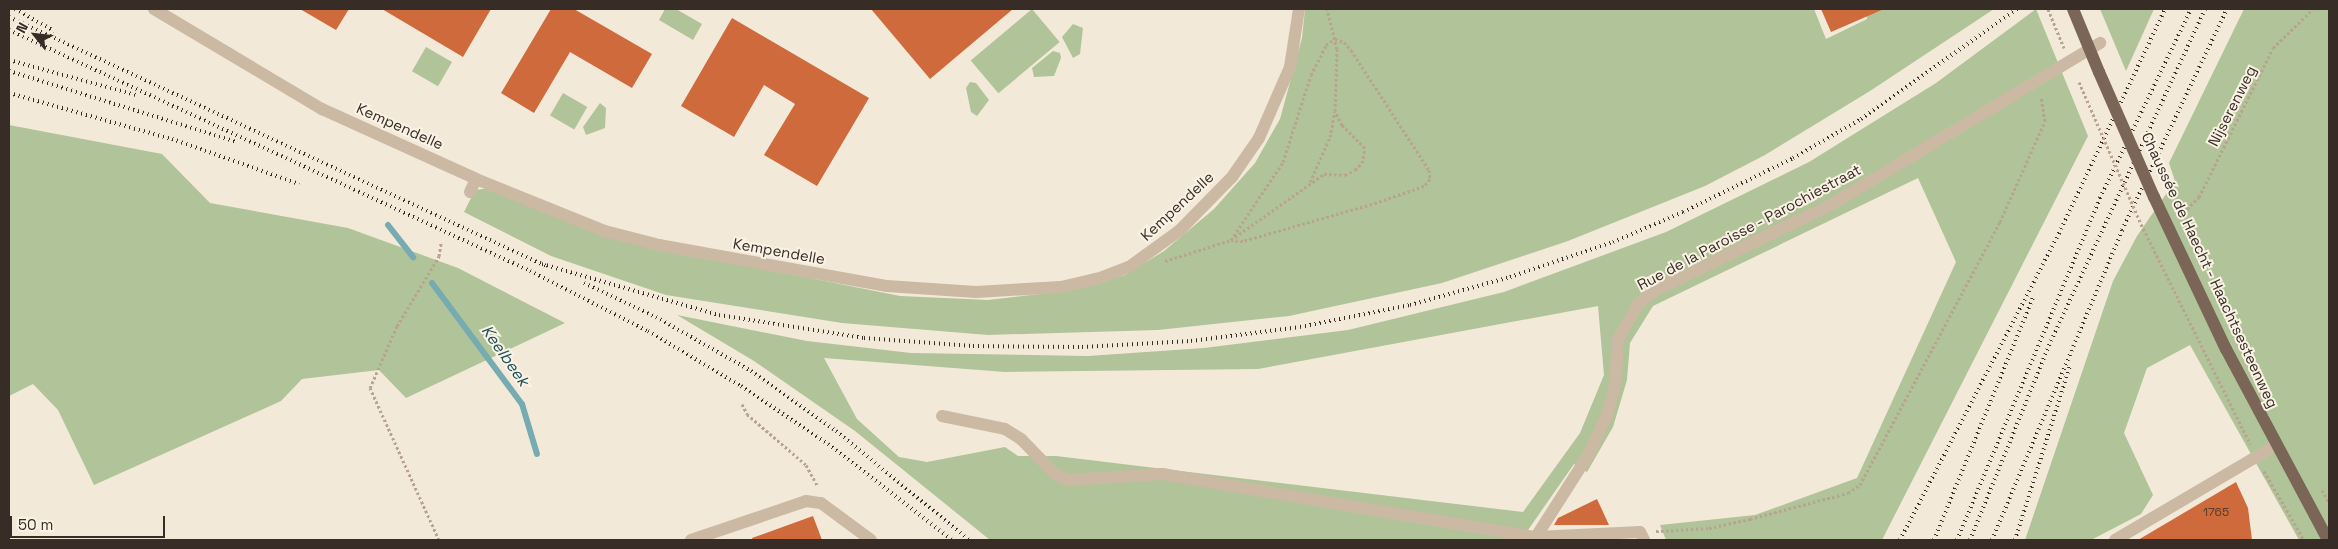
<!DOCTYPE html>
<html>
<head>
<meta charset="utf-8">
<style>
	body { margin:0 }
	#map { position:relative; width:2338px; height:549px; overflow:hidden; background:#f3e9d9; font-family:"Space Grotesk",sans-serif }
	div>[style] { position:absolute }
	.green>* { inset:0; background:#b1c398; transform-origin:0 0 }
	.stream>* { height:6px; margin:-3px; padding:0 3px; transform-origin:3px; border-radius:3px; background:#76abb2 }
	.building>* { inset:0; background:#ce6a3b }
	.path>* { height:3px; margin-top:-1.5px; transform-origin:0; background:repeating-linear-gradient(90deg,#b8a38e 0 2.5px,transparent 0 5px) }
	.minor>* { height:12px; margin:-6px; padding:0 6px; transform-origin:6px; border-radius:6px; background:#ccb9a4 }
	.major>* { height:12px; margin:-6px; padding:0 6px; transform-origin:6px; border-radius:6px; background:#7a6556 }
	.rail>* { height:4px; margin-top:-2px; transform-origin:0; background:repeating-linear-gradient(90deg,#372d26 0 1px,transparent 0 5px) }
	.path-bridge>* { height:3px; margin-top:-1.5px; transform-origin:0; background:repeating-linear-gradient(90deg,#b8a38e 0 2.5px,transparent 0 5px) }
	.major-bridge>* { height:12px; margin:-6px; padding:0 6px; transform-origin:6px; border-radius:6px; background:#7a6556 }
	span { translate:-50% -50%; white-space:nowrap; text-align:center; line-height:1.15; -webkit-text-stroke:4px #faf2e5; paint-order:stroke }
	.number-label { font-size:12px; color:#5d3c2b }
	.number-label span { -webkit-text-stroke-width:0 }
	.street-label { font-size:15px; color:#372d26 }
	.water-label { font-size:16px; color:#19515b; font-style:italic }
	.frame { position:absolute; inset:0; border:10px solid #372d26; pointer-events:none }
	.north { position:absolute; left:10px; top:10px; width:50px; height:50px; -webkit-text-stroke:4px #faf2e5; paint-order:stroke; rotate:299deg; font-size:14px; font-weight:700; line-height:20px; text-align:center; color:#372d26 }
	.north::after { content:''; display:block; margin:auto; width:18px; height:22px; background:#372d26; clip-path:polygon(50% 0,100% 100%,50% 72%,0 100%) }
	.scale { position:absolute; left:10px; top:516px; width:155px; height:22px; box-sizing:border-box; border:2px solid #372d26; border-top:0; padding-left:6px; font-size:15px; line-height:18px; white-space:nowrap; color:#372d26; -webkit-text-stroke:4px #faf2e5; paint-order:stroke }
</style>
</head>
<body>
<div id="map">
	<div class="green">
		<div style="clip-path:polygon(665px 9px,676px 9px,702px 24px,693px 40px,659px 20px)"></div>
		<div style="left:1032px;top:9px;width:43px;height:80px;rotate:50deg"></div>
		<div style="clip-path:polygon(1305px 9px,1814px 9px,1826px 39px,1867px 19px,1866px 9px,1994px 9px,1870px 91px,1765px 155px,1705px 186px,1568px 241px,1442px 283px,1289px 316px,1158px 330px,988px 335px,842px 323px,666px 295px,551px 256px,464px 212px,475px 190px,491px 188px,650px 246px,900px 296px,988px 300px,1066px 291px,1125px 275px,1164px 251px,1214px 209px,1255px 163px,1280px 119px,1302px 38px)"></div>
		<div style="clip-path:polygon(evenodd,2036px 9px,2088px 136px,1882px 540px,1666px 540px,1660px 525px,1755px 515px,1857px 478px,1956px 262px,1918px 178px,1653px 306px,1630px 343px,1627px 380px,1613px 427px,1587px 472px,1574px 464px,1521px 540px,990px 540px,855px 431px,754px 361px,677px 315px,807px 341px,911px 353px,1088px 356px,1204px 348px,1348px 330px,1504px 292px,1666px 232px,1809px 162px,1936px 83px,2036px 9px,1598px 306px,1604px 375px,1580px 433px,1523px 512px,1056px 456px,1018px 456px,1005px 447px,927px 462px,899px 457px,857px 419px,824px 358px,1005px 372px,1258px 369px,1598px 306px)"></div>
		<div style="clip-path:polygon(2100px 9px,2154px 9px,2126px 71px)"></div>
		<div style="clip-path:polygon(2244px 9px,2329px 9px,2329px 540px,2299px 540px,2190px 345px,2147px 368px,2124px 433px,2153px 495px,2141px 514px,2091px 540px,2025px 540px,2113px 281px,2137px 236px,2175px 181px,2169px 163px)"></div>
		<div style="clip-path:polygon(1073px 24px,1083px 28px,1080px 54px,1073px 58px,1062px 37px)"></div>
		<div style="left:426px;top:47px;width:30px;height:28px;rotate:30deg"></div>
		<div style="clip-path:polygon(1053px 51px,1060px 53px,1061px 58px,1054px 76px,1034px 77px,1032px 68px)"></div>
		<div style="clip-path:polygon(970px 82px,976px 83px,989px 100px,977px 116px,971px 112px,966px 88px)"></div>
		<div style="left:563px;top:93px;width:28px;height:26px;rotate:30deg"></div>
		<div style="clip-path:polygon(600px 103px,606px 108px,605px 128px,586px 135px,583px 127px)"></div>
		<div style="clip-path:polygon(9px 125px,162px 154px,210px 203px,348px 228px,458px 268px,565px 323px,406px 398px,379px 370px,302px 379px,281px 401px,94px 485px,58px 410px,33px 384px,9px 396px)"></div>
	</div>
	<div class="stream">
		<div style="left:388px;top:225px;width:41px;rotate:52deg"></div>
		<div style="left:432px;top:283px;width:151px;rotate:53.4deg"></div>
		<div style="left:522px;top:404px;width:52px;rotate:73.3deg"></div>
	</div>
	<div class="building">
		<div style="clip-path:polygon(300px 9px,349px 9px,336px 30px)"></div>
		<div style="clip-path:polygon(382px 9px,491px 9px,463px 57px)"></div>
		<div style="clip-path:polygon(551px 9px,574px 9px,652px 54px,632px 88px,570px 52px,534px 113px,501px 93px)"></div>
		<div style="clip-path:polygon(871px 9px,1013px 9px,930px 79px)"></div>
		<div style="clip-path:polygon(1821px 9px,1884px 9px,1831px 32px)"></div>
		<div style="clip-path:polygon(732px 18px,869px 98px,817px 186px,764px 155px,795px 104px,764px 85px,734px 137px,681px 106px)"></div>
		<div style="clip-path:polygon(2236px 482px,2248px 508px,2252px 540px,2138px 540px)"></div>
		<div style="clip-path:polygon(1597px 499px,1609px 525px,1554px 525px,1558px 518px)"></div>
		<div style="clip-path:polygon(813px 516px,822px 540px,753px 540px,752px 538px)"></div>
	</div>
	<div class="path">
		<div style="left:2048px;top:9px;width:42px;rotate:67.7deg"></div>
		<div style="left:1335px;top:39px;width:9px;rotate:18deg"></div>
		<div style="left:1344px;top:42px;width:11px;rotate:49deg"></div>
		<div style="left:1351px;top:50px;width:143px;rotate:57deg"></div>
		<div style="left:1429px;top:170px;width:9px;rotate:84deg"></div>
		<div style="left:1430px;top:179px;width:9px;rotate:131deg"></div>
		<div style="left:1424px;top:186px;width:55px;rotate:160.9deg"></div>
		<div style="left:1372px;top:204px;width:134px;rotate:164deg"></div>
		<div style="left:1243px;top:241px;width:12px;rotate:-175deg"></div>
		<div style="left:1231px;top:240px;width:94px;rotate:-56.3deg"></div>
		<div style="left:1283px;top:162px;width:91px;rotate:-72.2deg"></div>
		<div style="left:1311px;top:75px;width:34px;rotate:-63deg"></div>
		<div style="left:1326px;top:45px;width:11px;rotate:-34deg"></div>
		<div style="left:1310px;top:182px;width:49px;rotate:-66deg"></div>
		<div style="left:1330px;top:137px;width:26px;rotate:-79deg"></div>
		<div style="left:1335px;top:111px;width:62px;rotate:-88.2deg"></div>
		<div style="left:1337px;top:49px;width:41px;rotate:-104deg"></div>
		<div style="left:2180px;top:216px;width:27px;rotate:-45deg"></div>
		<div style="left:2199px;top:197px;width:166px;rotate:-63.6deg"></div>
		<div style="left:2273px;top:48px;width:56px;rotate:-44.3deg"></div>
		<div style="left:2141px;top:224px;width:246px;rotate:63.6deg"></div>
		<div style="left:1165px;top:261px;width:69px;rotate:-17.7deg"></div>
		<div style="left:1231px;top:240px;width:114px;rotate:-35.4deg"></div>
		<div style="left:1324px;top:174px;width:21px;rotate:3deg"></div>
		<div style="left:1345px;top:175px;width:11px;rotate:-27deg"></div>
		<div style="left:1355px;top:170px;width:10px;rotate:-45deg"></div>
		<div style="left:1362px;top:163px;width:15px;rotate:-79deg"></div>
		<div style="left:1365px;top:148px;width:33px;rotate:-135deg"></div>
		<div style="left:1342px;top:125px;width:16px;rotate:-117deg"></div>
		<div style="left:2230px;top:315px;width:54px;rotate:63.4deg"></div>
		<div style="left:742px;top:404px;width:11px;rotate:63deg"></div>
		<div style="left:747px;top:414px;width:78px;rotate:40.8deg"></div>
		<div style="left:806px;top:465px;width:23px;rotate:61deg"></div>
		<div style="left:2264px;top:471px;width:80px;rotate:59.9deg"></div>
		<div style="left:2322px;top:490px;width:14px;rotate:60deg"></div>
		<div style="left:1656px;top:531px;width:53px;rotate:-3.2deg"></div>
		<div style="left:1709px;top:528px;width:42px;rotate:-12.4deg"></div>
		<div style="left:1750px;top:519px;width:101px;rotate:-14.9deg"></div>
		<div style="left:1848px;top:493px;width:14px;rotate:-34deg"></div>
		<div style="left:1860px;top:485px;width:298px;rotate:-62deg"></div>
		<div style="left:2000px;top:222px;width:111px;rotate:-66deg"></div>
		<div style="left:2045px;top:121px;width:24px;rotate:-99deg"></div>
		<div style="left:439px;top:540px;width:167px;rotate:-114.4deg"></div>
		<div style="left:370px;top:388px;width:68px;rotate:-66.5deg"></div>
		<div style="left:397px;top:326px;width:82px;rotate:-59deg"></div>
		<div style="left:439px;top:256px;width:13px;rotate:-81deg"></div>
	</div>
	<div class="minor">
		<div style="left:154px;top:9px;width:196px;rotate:30.8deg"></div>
		<div style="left:322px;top:109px;width:169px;rotate:24.4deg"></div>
		<div style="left:476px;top:179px;width:139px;rotate:22deg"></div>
		<div style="left:605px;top:231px;width:56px;rotate:14.5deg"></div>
		<div style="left:659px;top:245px;width:232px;rotate:10.2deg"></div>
		<div style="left:887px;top:286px;width:89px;rotate:3.9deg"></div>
		<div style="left:976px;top:292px;width:85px;rotate:-3.4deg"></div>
		<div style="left:1061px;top:287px;width:37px;rotate:-13deg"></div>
		<div style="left:1097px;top:279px;width:34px;rotate:-21deg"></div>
		<div style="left:1129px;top:267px;width:62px;rotate:-35.8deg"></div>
		<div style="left:1179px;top:231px;width:76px;rotate:-45.5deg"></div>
		<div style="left:1232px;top:177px;width:47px;rotate:-55.3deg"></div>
		<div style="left:1259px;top:138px;width:77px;rotate:-66.4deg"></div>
		<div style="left:1290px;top:67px;width:59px;rotate:-81.2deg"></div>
		<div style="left:470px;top:192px;width:14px;rotate:-65deg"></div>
		<div style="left:942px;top:416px;width:64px;rotate:11.7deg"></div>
		<div style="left:1005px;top:429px;width:19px;rotate:32deg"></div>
		<div style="left:1021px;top:439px;width:47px;rotate:45.9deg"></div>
		<div style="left:1054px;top:473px;width:16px;rotate:27deg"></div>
		<div style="left:1068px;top:480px;width:94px;rotate:-3.7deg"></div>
		<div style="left:1162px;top:474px;width:379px;rotate:9.6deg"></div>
		<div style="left:1536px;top:537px;width:104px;rotate:-2.8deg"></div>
		<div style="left:1640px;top:532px;width:9px;rotate:63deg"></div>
		<div style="left:691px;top:540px;width:121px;rotate:-18.7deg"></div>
		<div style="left:806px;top:501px;width:15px;rotate:8deg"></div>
		<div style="left:821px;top:503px;width:62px;rotate:36.5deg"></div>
		<div style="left:1534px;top:540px;width:102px;rotate:-57.4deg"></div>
		<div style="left:1589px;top:454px;width:43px;rotate:-65.2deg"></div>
		<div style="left:1607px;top:415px;width:31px;rotate:-75deg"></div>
		<div style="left:1615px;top:385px;width:45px;rotate:-86.2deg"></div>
		<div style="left:1618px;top:340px;width:41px;rotate:-60.9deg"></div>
		<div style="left:1638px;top:304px;width:23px;rotate:-38deg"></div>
		<div style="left:1656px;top:290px;width:196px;rotate:-26deg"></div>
		<div style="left:1832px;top:204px;width:313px;rotate:-31deg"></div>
		<div style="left:2115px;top:540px;width:187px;rotate:-30.5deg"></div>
	</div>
	<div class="major">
		<div style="left:2073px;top:9px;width:68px;rotate:67.6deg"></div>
		<div style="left:2154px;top:197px;width:168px;rotate:64.7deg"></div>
		<div style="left:2226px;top:349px;width:217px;rotate:61.9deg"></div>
	</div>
	<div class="rail">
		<div style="left:15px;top:9px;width:45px;rotate:29.4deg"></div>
		<div style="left:9px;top:17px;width:594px;rotate:24.88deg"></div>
		<div style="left:9px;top:30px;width:574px;rotate:24.82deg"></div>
		<div style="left:530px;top:271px;width:132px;rotate:27deg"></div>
		<div style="left:648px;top:331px;width:108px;rotate:30.6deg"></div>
		<div style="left:741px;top:386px;width:105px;rotate:33.7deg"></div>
		<div style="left:828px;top:444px;width:157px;rotate:37.7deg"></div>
		<div style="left:9px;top:60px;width:132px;rotate:15.4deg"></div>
		<div style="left:9px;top:71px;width:239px;rotate:17.3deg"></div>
		<div style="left:9px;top:93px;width:169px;rotate:15.8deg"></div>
		<div style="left:172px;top:139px;width:135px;rotate:19.5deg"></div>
		<div style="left:542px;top:264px;width:184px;rotate:16.1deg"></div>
		<div style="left:719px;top:315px;width:147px;rotate:9deg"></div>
		<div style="left:864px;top:338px;width:109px;rotate:4.2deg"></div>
		<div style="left:973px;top:346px;width:109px;rotate:0.5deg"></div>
		<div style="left:1082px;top:347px;width:109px;rotate:-3.2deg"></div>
		<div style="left:1191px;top:341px;width:110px;rotate:-7.3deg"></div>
		<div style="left:1300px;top:327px;width:112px;rotate:-11.3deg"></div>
		<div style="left:1410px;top:305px;width:104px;rotate:-15.6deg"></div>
		<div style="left:1510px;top:277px;width:109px;rotate:-18.8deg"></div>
		<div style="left:1613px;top:242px;width:76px;rotate:-23.2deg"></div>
		<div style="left:1683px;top:212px;width:123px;rotate:-26.1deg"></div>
		<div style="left:1793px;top:158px;width:78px;rotate:-29.8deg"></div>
		<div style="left:1861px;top:119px;width:191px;rotate:-35.2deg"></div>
		<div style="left:584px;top:283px;width:80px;rotate:25.3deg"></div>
		<div style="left:656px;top:317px;width:109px;rotate:29.6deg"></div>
		<div style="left:751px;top:371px;width:104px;rotate:35.2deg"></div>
		<div style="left:836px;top:431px;width:172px;rotate:39.3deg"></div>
		<div style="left:1900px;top:540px;width:350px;rotate:-62.6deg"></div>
		<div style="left:2061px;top:229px;width:243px;rotate:-64.7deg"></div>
		<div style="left:1934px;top:540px;width:265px;rotate:-67.8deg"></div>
		<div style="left:1957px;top:540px;width:371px;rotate:-67.3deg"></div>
		<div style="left:2100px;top:198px;width:210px;rotate:-64.3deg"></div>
		<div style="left:1970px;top:540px;width:215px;rotate:-67.9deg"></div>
		<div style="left:2051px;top:341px;width:366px;rotate:-65.1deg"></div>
		<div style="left:1992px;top:540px;width:336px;rotate:-67.2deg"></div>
		<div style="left:2122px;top:230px;width:245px;rotate:-64.6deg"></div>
		<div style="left:2015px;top:540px;width:182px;rotate:-72.5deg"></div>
	</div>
	<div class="path-bridge">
		<div style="left:2079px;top:82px;width:155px;rotate:66.4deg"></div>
	</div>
	<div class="major-bridge">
		<div style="left:2099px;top:72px;width:137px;rotate:66.3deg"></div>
	</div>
	<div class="number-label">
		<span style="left:2216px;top:513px">1765</span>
	</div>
	<div class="street-label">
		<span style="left:2232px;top:106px;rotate:-63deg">Nijserenweg</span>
		<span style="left:400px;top:126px;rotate:24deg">Kempendelle</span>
		<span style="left:1177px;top:206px;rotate:-43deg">Kempendelle</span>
		<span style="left:1749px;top:227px;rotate:-28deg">Rue de la Paroisse - Parochiestraat</span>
		<span style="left:779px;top:251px;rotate:10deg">Kempendelle</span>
		<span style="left:2210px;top:270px;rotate:65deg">Chaussée de Haecht - Haachtsesteenweg</span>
	</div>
	<div class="water-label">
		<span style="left:505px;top:356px;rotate:55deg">Keelbeek</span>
	</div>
	<div class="frame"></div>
	<div class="north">N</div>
	<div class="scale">50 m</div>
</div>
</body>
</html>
